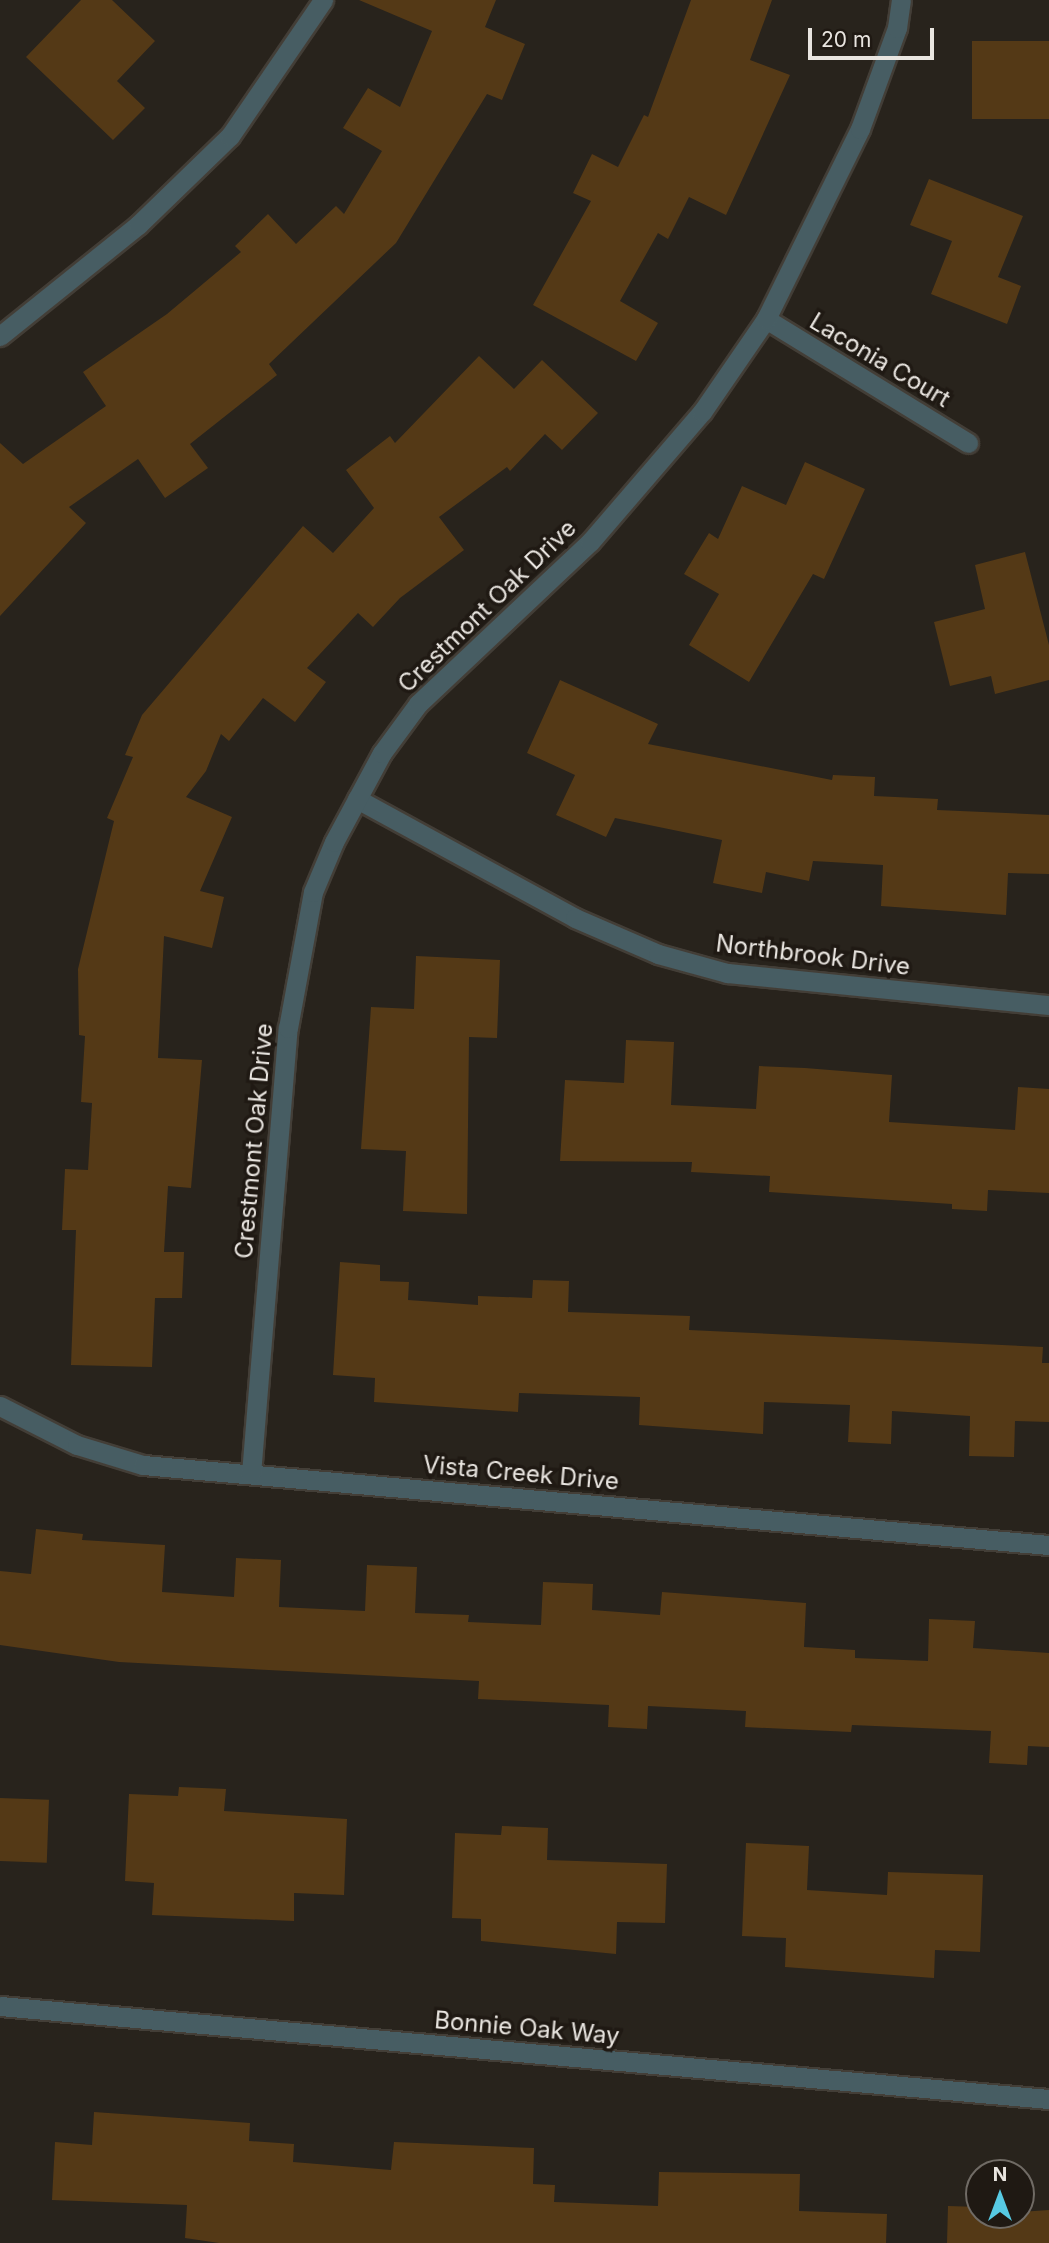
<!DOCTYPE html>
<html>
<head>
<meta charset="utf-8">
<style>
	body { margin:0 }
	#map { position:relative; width:1049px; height:2243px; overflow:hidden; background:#28231c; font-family:Inter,sans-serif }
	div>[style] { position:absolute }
	.building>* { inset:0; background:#543916; transform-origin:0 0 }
	.roads { filter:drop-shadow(2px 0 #433e37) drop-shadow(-2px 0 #433e37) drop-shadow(0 2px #433e37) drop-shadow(0 -2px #433e37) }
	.minor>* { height:19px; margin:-9.5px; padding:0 9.5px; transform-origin:9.5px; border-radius:9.5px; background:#475d63 }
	span { translate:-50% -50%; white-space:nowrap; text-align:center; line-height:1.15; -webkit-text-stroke:7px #1f1913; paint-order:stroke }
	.street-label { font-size:24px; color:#e9e5e0 }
	.north { position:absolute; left:965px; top:2159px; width:70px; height:70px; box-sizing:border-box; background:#1f1913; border:2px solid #706b65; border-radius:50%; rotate:0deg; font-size:19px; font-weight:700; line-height:28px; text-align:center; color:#e9e5e0 }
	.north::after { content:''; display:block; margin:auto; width:24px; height:32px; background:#57c9e2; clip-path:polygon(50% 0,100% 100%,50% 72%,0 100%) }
	.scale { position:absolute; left:808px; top:28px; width:126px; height:32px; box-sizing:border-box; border:4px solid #e9e5e0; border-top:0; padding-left:9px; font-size:21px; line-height:24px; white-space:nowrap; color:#e9e5e0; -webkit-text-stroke:5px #1f1913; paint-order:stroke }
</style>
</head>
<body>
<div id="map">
	<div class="building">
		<div style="clip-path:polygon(81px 0,112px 0,155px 41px,117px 81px,145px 108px,113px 140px,26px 57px)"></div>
		<div style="clip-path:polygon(359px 0,496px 0,485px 27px,525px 44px,502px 100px,487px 94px,396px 243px,269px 364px,277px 375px,190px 444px,208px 468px,165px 498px,138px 459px,69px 507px,86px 523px,0 616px,0 443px,23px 464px,106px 406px,83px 372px,167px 314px,241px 252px,235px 246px,268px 214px,296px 244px,336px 206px,344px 214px,382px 151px,343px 128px,368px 88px,400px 107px,432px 31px)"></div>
		<div style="clip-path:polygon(691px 0,772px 0,750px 60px,790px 75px,726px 215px,689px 197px,668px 239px,658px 233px,620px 301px,658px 323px,636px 361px,533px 305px,591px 201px,573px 193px,592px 154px,618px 167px,644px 115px,648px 117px)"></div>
		<div style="left:1049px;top:41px;width:78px;height:77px;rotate:90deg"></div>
		<div style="clip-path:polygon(929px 179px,1023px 216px,998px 277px,1021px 286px,1007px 324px,931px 294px,952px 241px,910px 225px)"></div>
		<div style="clip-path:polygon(479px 356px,514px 389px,542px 360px,598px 413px,562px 450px,545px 434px,510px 471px,507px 467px,439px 517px,464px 550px,400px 598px,373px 627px,358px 613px,307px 668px,326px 682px,295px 722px,263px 698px,229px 741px,221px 734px,206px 771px,186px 797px,232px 817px,200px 891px,224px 897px,212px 948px,164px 936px,158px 1058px,202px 1060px,191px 1188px,168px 1186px,164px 1252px,184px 1252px,182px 1298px,155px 1298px,152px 1367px,71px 1365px,76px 1230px,62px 1230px,65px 1169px,88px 1170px,92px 1103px,81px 1102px,85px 1036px,79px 1035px,78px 969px,114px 821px,107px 818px,133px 757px,125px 755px,142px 715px,303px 526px,333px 553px,374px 508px,346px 470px,390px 436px,395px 443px)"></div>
		<div style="clip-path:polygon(805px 462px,865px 489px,824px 579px,813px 574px,749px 682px,689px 645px,719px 594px,684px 574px,709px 533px,718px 539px,742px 486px,786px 505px)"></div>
		<div style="clip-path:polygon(1025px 552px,1049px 645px,1049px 680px,995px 694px,991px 676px,950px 686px,934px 622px,985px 609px,975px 565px)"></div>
		<div style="clip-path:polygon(560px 680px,658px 724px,648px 744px,832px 780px,833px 775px,875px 777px,874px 796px,938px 799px,937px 810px,1049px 815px,1049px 874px,1008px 873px,1006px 915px,881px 906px,883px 865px,813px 861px,809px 881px,766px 872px,762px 893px,713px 883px,722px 840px,615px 818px,606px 837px,556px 815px,575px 775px,527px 753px)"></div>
		<div style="clip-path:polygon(416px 956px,500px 960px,497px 1038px,469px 1037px,467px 1214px,403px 1211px,406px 1151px,361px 1149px,371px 1007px,414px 1009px)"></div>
		<div style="clip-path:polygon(626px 1040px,674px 1042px,671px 1105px,756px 1109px,759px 1066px,805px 1068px,892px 1075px,889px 1122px,1015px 1130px,1018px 1087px,1049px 1089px,1049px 1193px,988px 1190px,987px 1211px,952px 1209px,952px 1204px,769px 1192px,770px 1176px,691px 1172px,692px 1162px,560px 1161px,565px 1080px,624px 1083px)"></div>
		<div style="clip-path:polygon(340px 1262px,380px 1265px,380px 1281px,409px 1282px,408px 1300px,478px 1305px,478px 1296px,532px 1298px,533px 1280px,569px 1281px,568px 1312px,690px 1316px,689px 1330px,1043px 1347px,1042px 1363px,1049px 1363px,1049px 1422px,1015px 1421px,1014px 1457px,969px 1456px,970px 1416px,892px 1411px,891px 1444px,848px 1442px,850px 1405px,764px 1402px,763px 1434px,639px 1425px,640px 1397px,519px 1393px,518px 1412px,374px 1402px,375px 1378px,333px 1375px)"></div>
		<div style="clip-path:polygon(36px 1529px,83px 1534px,82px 1540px,165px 1545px,162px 1592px,234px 1597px,236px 1558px,281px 1560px,279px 1607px,365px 1611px,367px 1565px,417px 1567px,415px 1613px,469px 1615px,468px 1622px,541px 1625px,543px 1582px,593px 1584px,592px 1610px,660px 1615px,662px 1592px,806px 1603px,804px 1647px,855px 1650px,855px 1658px,928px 1661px,929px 1619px,975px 1621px,973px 1648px,1049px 1653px,1049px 1747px,1028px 1746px,1027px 1765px,989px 1763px,991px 1731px,852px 1725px,851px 1732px,745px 1727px,746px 1711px,648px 1706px,647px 1729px,608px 1727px,609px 1705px,478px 1699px,479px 1681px,119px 1662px,0 1645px,0 1571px,31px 1574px)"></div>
		<div style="clip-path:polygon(179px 1787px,226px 1789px,224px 1811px,347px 1819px,344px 1895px,294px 1893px,294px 1921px,152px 1915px,154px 1883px,125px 1881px,129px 1794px,178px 1796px)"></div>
		<div style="left:0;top:1798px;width:49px;height:63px;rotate:2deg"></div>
		<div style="clip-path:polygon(502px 1826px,548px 1828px,547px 1860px,667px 1864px,665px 1923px,617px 1922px,616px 1954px,481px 1941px,481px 1919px,452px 1918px,455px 1833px,501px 1835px)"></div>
		<div style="clip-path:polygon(746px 1843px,809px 1846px,807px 1890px,887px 1895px,888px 1872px,983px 1875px,980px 1952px,935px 1950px,934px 1978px,785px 1967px,786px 1938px,742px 1936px)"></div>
		<div style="clip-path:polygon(94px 2112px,250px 2123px,249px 2141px,294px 2144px,293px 2162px,391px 2170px,394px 2142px,534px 2148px,533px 2184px,555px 2185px,554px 2202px,658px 2206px,659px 2172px,800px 2174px,799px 2211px,887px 2214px,886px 2243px,219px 2243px,185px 2238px,187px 2205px,52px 2200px,55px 2142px,92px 2145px)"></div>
		<div style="clip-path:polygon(948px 2206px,979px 2207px,979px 2215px,1049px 2210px,1049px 2243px,947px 2243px)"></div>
	</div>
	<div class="roads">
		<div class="minor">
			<div style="left:766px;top:319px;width:237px;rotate:31.5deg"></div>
			<div style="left:0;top:336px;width:177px;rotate:-38.8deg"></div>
			<div style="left:138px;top:225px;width:128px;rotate:-44.1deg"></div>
			<div style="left:230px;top:136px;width:165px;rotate:-55.6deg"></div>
			<div style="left:357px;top:799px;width:248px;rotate:28.6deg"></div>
			<div style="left:575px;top:918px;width:90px;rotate:23.4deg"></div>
			<div style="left:658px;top:954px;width:72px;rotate:15.4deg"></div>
			<div style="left:727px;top:973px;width:324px;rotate:5.7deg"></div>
			<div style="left:0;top:1406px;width:86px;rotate:26.9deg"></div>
			<div style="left:77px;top:1445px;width:69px;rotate:16.9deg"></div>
			<div style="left:143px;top:1465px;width:910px;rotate:5.05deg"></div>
			<div style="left:251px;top:1474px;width:448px;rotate:-85.3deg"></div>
			<div style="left:288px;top:1028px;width:138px;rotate:-79.6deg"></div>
			<div style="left:313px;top:892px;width:54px;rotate:-67.2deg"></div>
			<div style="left:334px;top:842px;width:101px;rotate:-61.7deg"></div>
			<div style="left:382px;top:753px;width:61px;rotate:-53.7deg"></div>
			<div style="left:418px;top:704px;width:236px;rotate:-43.3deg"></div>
			<div style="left:590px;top:542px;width:172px;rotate:-49.3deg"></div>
			<div style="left:702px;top:412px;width:113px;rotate:-55.5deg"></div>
			<div style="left:766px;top:319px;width:212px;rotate:-63.7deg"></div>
			<div style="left:860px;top:129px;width:108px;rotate:-69.9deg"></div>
			<div style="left:897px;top:28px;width:28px;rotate:-82deg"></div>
			<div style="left:0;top:2006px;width:1053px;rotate:5.07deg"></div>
		</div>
	</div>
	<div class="street-label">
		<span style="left:880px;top:360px;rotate:31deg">Laconia Court</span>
		<span style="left:487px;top:606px;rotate:-44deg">Crestmont Oak Drive</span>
		<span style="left:813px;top:955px;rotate:7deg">Northbrook Drive</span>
		<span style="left:254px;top:1141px;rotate:-85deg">Crestmont Oak Drive</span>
		<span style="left:521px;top:1473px;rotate:5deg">Vista Creek Drive</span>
		<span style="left:527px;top:2028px;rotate:5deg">Bonnie Oak Way</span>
	</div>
	<div class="north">N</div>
	<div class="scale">20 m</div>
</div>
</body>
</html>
